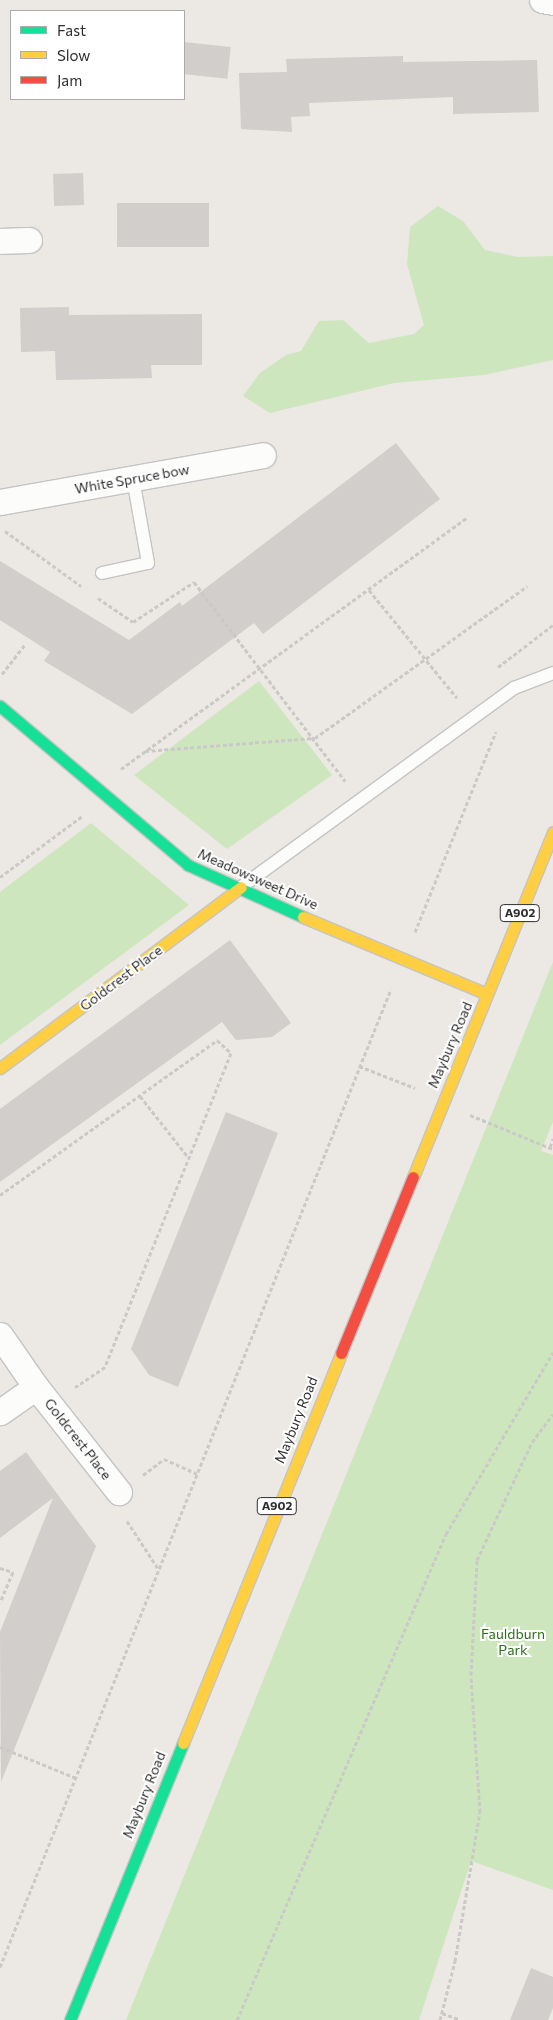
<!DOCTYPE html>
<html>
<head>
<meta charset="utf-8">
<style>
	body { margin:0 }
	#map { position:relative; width:553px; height:2020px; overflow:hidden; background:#ece8e4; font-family:Commissioner,sans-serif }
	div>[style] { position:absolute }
	.green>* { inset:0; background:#cee6be }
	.building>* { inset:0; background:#d1cecb; transform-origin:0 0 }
	.path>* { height:3px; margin-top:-1.5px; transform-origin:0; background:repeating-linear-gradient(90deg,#c9c9c8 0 4px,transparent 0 6.5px) }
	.roads { filter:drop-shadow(1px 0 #c5c4c5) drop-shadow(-1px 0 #c5c4c5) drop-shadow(0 1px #c5c4c5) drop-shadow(0 -1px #c5c4c5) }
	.lane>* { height:12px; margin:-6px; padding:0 6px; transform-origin:6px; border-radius:6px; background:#fcfcfb }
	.street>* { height:25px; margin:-12.5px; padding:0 12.5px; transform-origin:12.5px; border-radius:12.5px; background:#fcfcfb }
	.fast>* { height:11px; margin:-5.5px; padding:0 5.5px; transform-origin:5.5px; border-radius:5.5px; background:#16e098 }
	.slow>* { height:11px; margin:-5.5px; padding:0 5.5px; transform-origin:5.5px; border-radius:5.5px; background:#ffcf43 }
	.jam>* { height:11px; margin:-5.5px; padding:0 5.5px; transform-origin:5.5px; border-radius:5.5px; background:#f24e42 }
	span { translate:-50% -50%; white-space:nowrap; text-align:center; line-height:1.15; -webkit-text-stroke:4px #fff; paint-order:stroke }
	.shield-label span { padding:1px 4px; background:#fff; border:1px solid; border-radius:4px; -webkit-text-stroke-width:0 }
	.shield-label { font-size:12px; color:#2e2e2e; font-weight:700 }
	.street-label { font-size:14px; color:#2e2e2e }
	.park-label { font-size:14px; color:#2c6e1b }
	.legend { position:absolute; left:10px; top:10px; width:175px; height:90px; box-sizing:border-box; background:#fff; border:1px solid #ababab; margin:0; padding:6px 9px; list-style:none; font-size:15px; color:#2e2e2e }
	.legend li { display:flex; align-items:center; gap:10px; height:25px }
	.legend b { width:25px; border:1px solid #ababab }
</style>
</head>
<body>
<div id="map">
	<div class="green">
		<div style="clip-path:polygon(438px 206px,463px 221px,485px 250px,518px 257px,553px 256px,553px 360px,484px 375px,394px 383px,270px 413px,243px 396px,260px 373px,286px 355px,301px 351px,319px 321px,343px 320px,369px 343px,414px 334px,424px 325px,407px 264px,410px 227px)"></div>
		<div style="clip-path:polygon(259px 681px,332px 775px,227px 849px,134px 775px)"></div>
		<div style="clip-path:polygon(91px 823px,189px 905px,0 1045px,0 892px)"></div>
		<div style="clip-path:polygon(553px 962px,553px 1122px,541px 1151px,553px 1155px,553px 1890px,471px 1861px,419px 2020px,126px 2020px)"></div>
	</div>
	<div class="building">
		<div style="left:184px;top:42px;width:47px;height:32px;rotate:6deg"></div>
		<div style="clip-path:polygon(403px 56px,403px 62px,537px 60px,539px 112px,453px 114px,453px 97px,309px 103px,310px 116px,291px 117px,292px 132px,241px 129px,239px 73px,287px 72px,286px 59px)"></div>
		<div style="left:83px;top:173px;width:32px;height:30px;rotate:88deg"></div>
		<div style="left:209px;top:203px;width:44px;height:92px;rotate:90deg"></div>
		<div style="clip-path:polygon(69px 307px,69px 315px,202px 314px,202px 365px,151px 365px,152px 378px,56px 380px,55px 351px,21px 352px,20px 308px)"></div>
		<div style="clip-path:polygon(396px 443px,440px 499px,263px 634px,254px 623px,132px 714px,44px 661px,50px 652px,0 620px,0 561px,129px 640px,180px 602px,182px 606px)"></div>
		<div style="clip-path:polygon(230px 940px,291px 1023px,272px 1037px,236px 1040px,222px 1022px,0 1182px,0 1109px)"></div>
		<div style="clip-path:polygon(226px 1112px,278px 1133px,178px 1387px,149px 1375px,131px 1349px)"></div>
		<div style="clip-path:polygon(26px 1452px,96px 1546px,1px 1782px,0 1632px,53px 1498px,0 1538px,0 1471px)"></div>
		<div style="clip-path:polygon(531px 1968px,553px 1977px,553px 2008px,548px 2020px,510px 2020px)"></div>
	</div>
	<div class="path">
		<div style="left:5px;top:531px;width:94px;rotate:35.9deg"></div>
		<div style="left:369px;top:590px;width:139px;rotate:50.8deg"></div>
		<div style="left:98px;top:598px;width:42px;rotate:34.4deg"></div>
		<div style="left:133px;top:622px;width:73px;rotate:-33.3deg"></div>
		<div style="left:194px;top:582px;width:250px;rotate:52.8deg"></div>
		<div style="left:498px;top:667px;width:69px;rotate:-37.4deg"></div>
		<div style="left:2px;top:674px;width:39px;rotate:-52deg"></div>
		<div style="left:145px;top:751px;width:170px;rotate:-4.4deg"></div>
		<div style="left:315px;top:738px;width:261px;rotate:-35.6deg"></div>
		<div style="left:121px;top:769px;width:427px;rotate:-36deg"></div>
		<div style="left:0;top:877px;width:102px;rotate:-36.6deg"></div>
		<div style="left:415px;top:932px;width:216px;rotate:-68deg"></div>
		<div style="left:359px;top:1066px;width:60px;rotate:21.4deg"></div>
		<div style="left:140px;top:1096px;width:78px;rotate:51.8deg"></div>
		<div style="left:470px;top:1115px;width:90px;rotate:22.3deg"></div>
		<div style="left:550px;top:1147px;width:9px;rotate:-69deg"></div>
		<div style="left:0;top:1195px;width:267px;rotate:-35.5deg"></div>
		<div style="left:217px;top:1040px;width:19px;rotate:43deg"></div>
		<div style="left:231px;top:1053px;width:338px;rotate:111.9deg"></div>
		<div style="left:105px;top:1367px;width:36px;rotate:146deg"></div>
		<div style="left:143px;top:1475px;width:26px;rotate:-37deg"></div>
		<div style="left:164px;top:1459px;width:36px;rotate:24deg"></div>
		<div style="left:127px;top:1521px;width:59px;rotate:56.9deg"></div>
		<div style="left:0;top:1568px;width:14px;rotate:17deg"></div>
		<div style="left:13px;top:1572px;width:33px;rotate:113deg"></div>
		<div style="left:0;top:1747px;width:82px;rotate:22.2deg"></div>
		<div style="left:0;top:1967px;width:1053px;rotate:-68.21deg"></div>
		<div style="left:442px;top:2013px;width:20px;rotate:20deg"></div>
		<div style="left:237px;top:2020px;width:529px;rotate:-66.73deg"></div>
		<div style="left:446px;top:1534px;width:211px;rotate:-59.5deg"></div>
		<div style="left:440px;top:2020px;width:61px;rotate:-75.7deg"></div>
		<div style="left:455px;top:1961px;width:151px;rotate:-80.5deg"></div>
		<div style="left:480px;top:1812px;width:137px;rotate:-93.8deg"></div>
		<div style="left:471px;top:1675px;width:115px;rotate:-87deg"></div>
		<div style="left:477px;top:1560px;width:130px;rotate:-65deg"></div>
		<div style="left:532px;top:1442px;width:35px;rotate:-53deg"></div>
	</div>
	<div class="roads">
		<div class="lane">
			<div style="left:102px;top:573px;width:47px;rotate:-12.3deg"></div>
			<div style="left:148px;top:563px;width:85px;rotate:-100.1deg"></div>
			<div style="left:241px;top:887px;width:338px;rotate:-36.1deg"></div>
			<div style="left:514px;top:688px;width:42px;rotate:-21deg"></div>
		</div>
		<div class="street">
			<div style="left:542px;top:0;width:11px;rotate:10deg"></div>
			<div style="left:0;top:241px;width:29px;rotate:-2deg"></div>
			<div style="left:0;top:502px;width:267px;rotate:-10.1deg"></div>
			<div style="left:0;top:1335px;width:63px;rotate:55.3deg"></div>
			<div style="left:36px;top:1387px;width:44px;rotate:145.2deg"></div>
			<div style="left:36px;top:1387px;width:134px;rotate:51.7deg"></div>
		</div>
		<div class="fast">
			<div style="left:0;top:706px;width:246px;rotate:40.2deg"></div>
			<div style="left:188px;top:865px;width:126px;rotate:24.3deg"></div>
			<div style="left:70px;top:2020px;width:299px;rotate:-67.8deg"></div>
		</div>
		<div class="slow">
			<div style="left:303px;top:917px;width:199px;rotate:22.7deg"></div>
			<div style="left:0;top:1068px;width:301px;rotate:-36.9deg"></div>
			<div style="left:413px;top:1177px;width:372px;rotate:-67.9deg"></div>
			<div style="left:183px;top:1743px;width:421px;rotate:-67.9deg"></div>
		</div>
		<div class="jam">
			<div style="left:341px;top:1353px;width:190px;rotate:-67.8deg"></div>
		</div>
	</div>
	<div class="shield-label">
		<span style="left:520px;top:913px">A902</span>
		<span style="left:277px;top:1506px">A902</span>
	</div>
	<div class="street-label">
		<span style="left:132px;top:479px;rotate:-10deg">White Spruce bow</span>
		<span style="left:258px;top:879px;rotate:24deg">Meadowsweet Drive</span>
		<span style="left:121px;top:978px;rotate:-37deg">Goldcrest Place</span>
		<span style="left:450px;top:1045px;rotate:-67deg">Maybury Road</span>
		<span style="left:296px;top:1420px;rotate:-68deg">Maybury Road</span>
		<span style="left:78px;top:1439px;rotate:52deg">Goldcrest Place</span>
		<span style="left:144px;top:1795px;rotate:-68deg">Maybury Road</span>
	</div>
	<div class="park-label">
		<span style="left:513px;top:1642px">Fauldburn<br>Park</span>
	</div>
	<ul class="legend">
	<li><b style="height:6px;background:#16e098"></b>Fast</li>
	<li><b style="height:6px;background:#ffcf43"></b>Slow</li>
	<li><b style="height:6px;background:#f24e42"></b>Jam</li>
	</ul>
</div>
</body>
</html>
